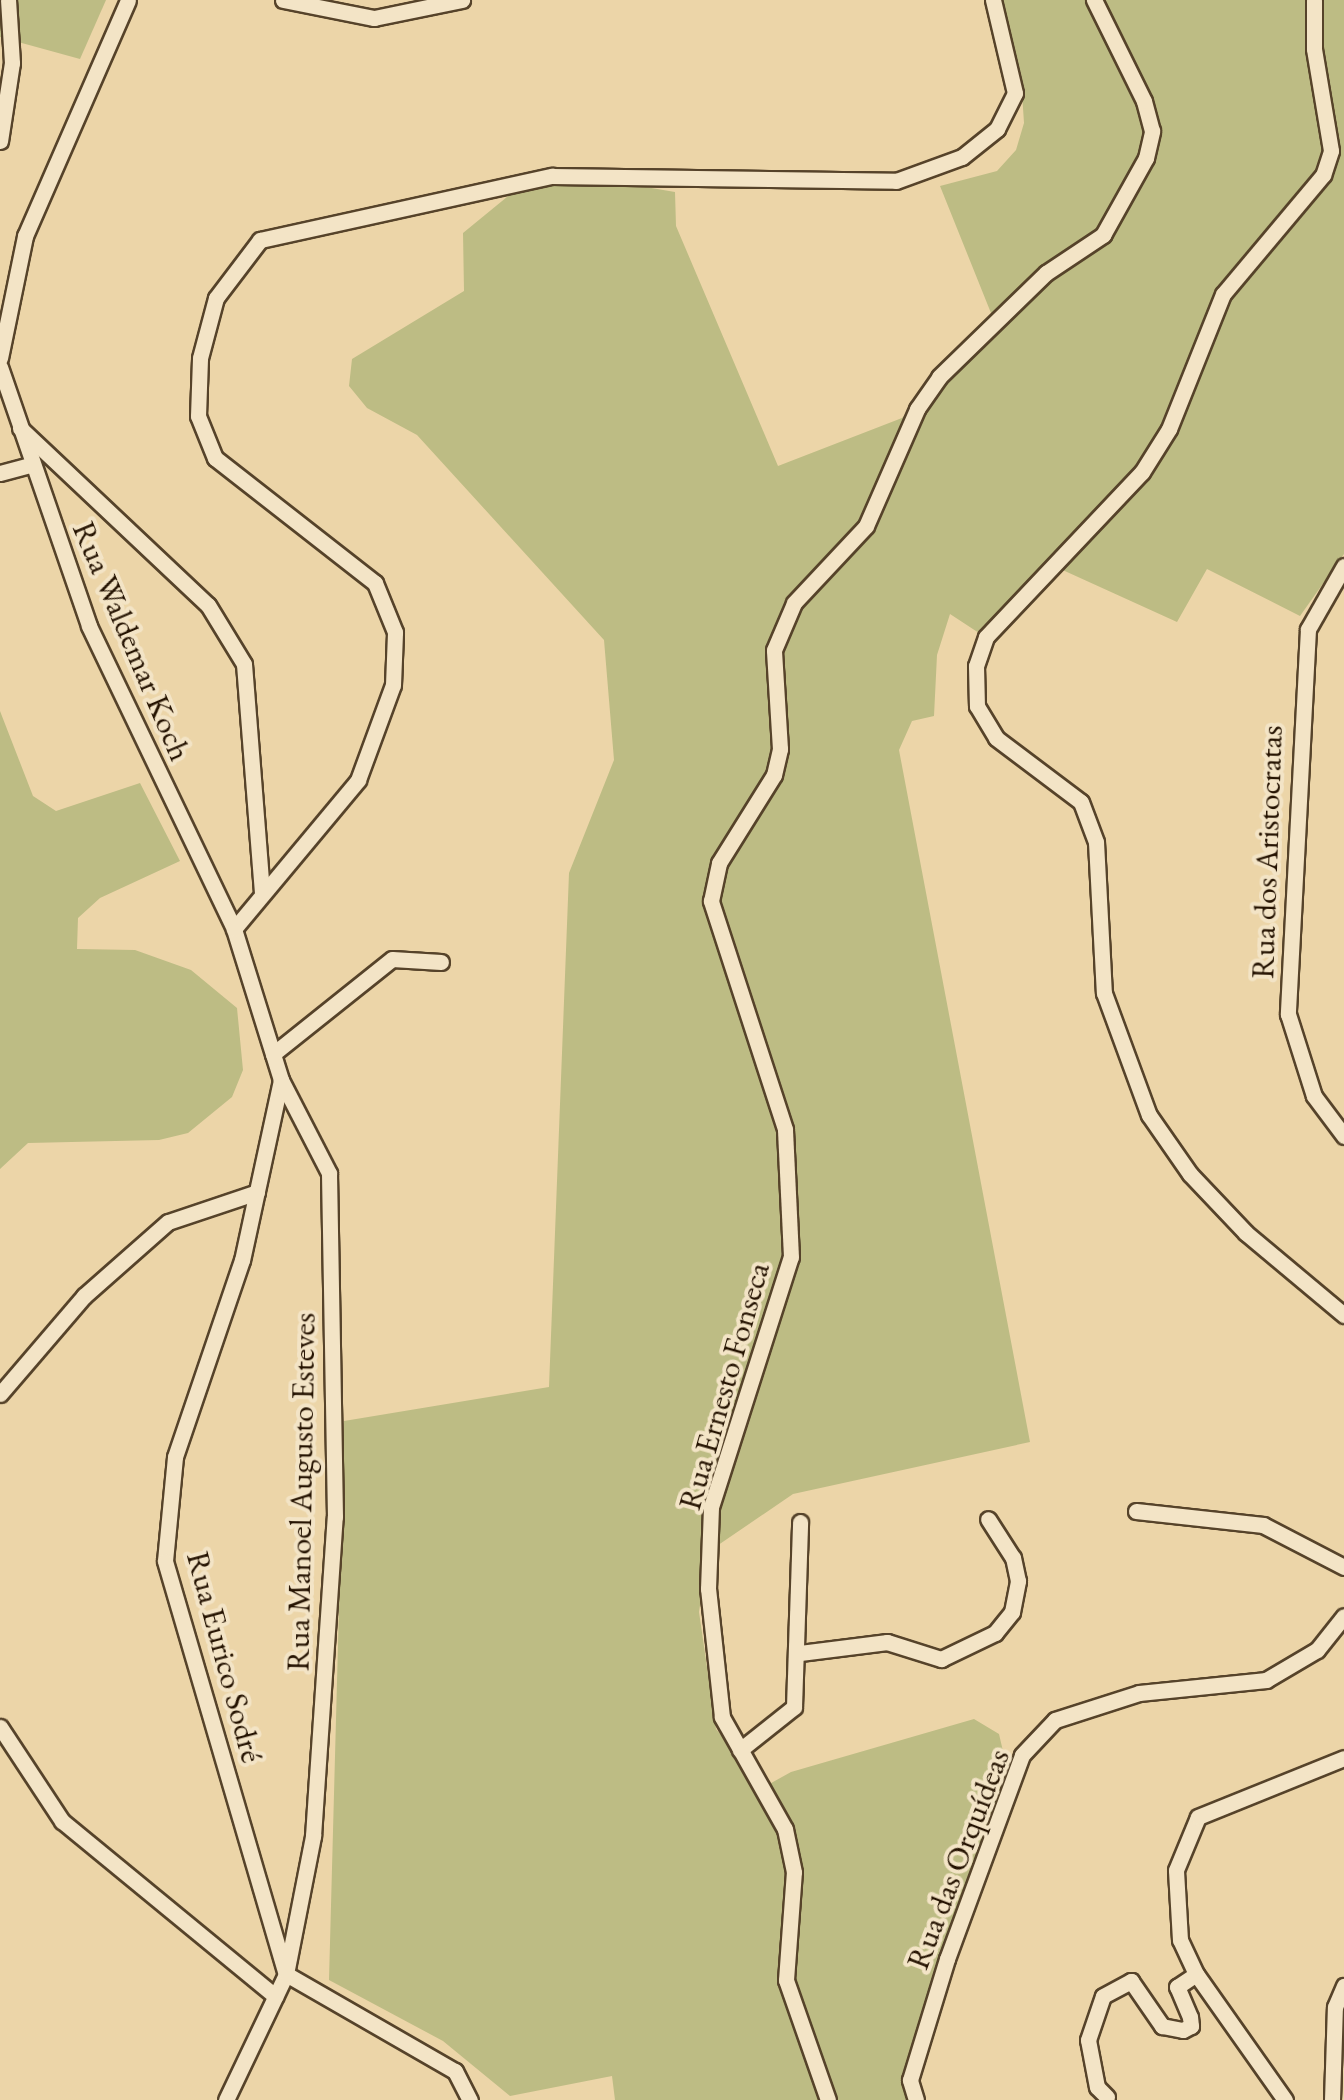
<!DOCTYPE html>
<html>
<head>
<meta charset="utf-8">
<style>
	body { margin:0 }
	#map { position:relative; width:1344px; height:2100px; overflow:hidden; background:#ecd5a8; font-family:"EB Garamond",serif }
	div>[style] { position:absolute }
	.green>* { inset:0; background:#bdbc84 }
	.roads { filter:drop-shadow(2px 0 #56432a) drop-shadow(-2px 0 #56432a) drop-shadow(0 2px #56432a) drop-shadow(0 -2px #56432a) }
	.minor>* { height:15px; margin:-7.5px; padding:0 7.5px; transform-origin:7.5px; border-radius:7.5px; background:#f3e4c6 }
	span { translate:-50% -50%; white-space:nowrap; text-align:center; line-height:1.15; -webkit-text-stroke:8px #f3e4c6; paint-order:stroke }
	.street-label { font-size:32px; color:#241200 }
</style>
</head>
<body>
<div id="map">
	<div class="green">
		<div style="clip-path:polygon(0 0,106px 0,80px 59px,0 37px)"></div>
		<div style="clip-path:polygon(1001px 0,1344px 0,1344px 554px,1300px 616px,1207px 569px,1177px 622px,1045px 562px,979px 633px,950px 614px,937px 655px,934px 716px,912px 721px,899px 750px,1030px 1442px,793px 1494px,708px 1552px,699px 1612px,716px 1729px,764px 1787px,791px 1772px,974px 1719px,999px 1734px,1006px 1764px,1001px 1793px,903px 2074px,912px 2100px,615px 2100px,612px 2076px,510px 2096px,443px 2041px,329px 1980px,344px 1421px,549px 1387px,569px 873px,614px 760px,604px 640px,417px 435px,367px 408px,349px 386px,352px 359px,464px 291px,463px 233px,518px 188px,610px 181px,675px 192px,676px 226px,778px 466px,902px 418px,993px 318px,940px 186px,997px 171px,1016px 150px,1024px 123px,1022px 93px)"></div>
		<div style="clip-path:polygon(0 711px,33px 796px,56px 811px,140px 783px,180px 861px,100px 898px,78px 918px,77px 949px,135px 950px,191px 970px,237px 1008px,243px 1070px,232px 1097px,188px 1133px,159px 1140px,28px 1143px,0 1169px)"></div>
	</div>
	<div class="roads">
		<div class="minor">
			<div style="left:283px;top:0;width:93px;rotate:11.2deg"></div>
			<div style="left:374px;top:18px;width:90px;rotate:-11.6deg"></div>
			<div style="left:1314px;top:0;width:49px;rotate:90deg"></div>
			<div style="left:1314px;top:49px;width:103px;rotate:80.5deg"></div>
			<div style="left:1331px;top:151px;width:25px;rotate:108deg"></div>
			<div style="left:1323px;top:175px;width:155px;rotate:130deg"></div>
			<div style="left:1223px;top:294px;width:145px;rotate:111.8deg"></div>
			<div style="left:1169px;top:429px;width:51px;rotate:122.1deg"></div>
			<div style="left:1142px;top:472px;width:227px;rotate:133.4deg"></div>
			<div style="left:986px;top:637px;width:31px;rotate:109deg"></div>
			<div style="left:976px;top:666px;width:40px;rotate:88.6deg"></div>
			<div style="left:977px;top:706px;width:37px;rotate:59deg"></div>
			<div style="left:996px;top:738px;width:106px;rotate:37deg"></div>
			<div style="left:1081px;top:802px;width:43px;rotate:69.4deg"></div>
			<div style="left:1096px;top:842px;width:151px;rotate:87deg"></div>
			<div style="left:1104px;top:993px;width:130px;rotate:69.8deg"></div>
			<div style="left:1149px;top:1115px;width:72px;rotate:55.2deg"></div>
			<div style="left:1190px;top:1174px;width:81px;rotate:46.5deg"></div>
			<div style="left:1246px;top:1233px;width:128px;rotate:39.9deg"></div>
			<div style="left:0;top:141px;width:79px;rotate:-81.3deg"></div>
			<div style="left:12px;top:63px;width:63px;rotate:-93.6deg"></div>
			<div style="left:0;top:358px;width:125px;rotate:-78.4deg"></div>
			<div style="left:25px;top:236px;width:257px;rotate:-66.4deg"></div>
			<div style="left:0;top:367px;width:274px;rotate:71deg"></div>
			<div style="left:89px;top:626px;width:336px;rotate:64.4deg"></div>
			<div style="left:234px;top:929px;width:158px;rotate:72.7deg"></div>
			<div style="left:281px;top:1080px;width:184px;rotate:102.2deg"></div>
			<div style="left:242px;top:1260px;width:208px;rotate:108.8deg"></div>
			<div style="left:175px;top:1457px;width:104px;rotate:95.5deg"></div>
			<div style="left:165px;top:1561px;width:430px;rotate:73.7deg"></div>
			<div style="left:20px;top:428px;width:258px;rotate:43.3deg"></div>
			<div style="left:208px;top:605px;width:69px;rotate:58.6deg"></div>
			<div style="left:244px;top:664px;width:229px;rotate:85.5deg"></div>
			<div style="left:0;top:473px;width:30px;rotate:-15deg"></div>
			<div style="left:1344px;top:566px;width:73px;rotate:119.7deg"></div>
			<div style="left:1308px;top:629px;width:386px;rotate:93deg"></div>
			<div style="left:1288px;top:1014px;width:86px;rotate:72.4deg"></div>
			<div style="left:1314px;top:1096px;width:50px;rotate:53.1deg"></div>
			<div style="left:234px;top:929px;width:194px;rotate:-50.2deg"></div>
			<div style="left:358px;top:780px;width:101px;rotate:-69.8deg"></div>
			<div style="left:393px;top:685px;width:53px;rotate:-87.8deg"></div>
			<div style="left:395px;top:632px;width:53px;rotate:-112.2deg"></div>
			<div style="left:375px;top:583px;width:203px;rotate:-142deg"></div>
			<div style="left:215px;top:458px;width:45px;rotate:-112deg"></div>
			<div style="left:198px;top:416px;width:58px;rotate:-88deg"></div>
			<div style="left:200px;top:358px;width:62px;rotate:-75.1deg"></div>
			<div style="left:216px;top:298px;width:73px;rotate:-52.8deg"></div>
			<div style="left:260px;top:240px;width:299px;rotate:-12.4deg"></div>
			<div style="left:552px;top:176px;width:344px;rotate:0.8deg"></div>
			<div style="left:896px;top:181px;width:70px;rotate:-20deg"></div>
			<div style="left:962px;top:157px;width:45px;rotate:-38.7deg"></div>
			<div style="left:997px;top:129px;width:40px;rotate:-63.4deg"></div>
			<div style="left:1015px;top:93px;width:96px;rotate:-103.3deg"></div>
			<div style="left:273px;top:1054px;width:152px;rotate:-38.6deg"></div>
			<div style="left:392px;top:959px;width:49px;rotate:3.5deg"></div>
			<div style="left:0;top:1394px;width:129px;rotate:-49.4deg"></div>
			<div style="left:84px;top:1296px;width:112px;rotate:-41.4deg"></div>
			<div style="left:168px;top:1222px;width:94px;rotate:-18.6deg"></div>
			<div style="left:1136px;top:1511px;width:128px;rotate:6.3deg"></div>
			<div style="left:1263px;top:1525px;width:91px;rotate:27.4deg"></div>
			<div style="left:800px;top:1653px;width:88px;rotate:-7.2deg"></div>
			<div style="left:887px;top:1642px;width:57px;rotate:17.5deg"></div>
			<div style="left:941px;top:1659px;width:60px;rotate:-25.7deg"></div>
			<div style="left:995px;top:1633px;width:27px;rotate:-51deg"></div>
			<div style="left:1012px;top:1612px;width:32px;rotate:-79deg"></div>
			<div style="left:1018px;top:1581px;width:24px;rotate:-102deg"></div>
			<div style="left:1013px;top:1558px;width:46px;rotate:-122.7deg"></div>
			<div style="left:0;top:1727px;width:113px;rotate:56.6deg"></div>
			<div style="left:62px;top:1821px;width:276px;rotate:39.4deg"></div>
			<div style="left:740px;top:1750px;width:69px;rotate:-38.5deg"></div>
			<div style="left:794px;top:1707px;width:185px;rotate:-88.1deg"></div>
			<div style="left:286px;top:1974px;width:195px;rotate:29.9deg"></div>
			<div style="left:455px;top:2071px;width:33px;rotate:63deg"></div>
			<div style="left:1107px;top:2097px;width:14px;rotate:-135deg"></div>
			<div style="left:1097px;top:2087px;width:48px;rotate:-100.8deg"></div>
			<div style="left:1088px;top:2040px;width:46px;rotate:-71.2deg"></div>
			<div style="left:1103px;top:1996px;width:32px;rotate:-28deg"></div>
			<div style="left:1131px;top:1981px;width:55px;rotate:55.4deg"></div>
			<div style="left:1162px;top:2026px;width:21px;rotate:11deg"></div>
			<div style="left:1183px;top:2030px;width:9px;rotate:-27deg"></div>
			<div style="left:1191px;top:2026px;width:9px;rotate:-96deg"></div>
			<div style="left:1190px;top:2017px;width:33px;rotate:-113deg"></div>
			<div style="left:1177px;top:1987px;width:23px;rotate:-34deg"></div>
			<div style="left:226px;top:2100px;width:140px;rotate:-64.5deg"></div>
			<div style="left:286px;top:1974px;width:141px;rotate:-78.9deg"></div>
			<div style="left:313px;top:1836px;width:320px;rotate:-86.1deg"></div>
			<div style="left:335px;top:1517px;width:344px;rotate:-91deg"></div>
			<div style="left:329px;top:1173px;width:105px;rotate:-117.3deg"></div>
			<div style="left:828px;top:2100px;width:127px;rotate:-109.3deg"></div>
			<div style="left:786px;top:1980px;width:108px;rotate:-85.8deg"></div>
			<div style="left:794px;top:1872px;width:44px;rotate:-101.8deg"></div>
			<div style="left:785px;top:1829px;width:129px;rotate:-119.4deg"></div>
			<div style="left:722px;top:1717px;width:129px;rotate:-96.2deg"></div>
			<div style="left:708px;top:1589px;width:82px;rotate:-87.9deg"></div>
			<div style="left:711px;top:1507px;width:262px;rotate:-72.3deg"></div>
			<div style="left:791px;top:1257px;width:128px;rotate:-92.7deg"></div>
			<div style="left:785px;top:1129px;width:240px;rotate:-108deg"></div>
			<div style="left:711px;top:901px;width:39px;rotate:-78deg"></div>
			<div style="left:719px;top:863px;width:104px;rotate:-58deg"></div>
			<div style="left:774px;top:775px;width:27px;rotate:-77deg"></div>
			<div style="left:780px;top:749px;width:99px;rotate:-93.5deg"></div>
			<div style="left:774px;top:650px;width:51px;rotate:-66.9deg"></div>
			<div style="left:794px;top:603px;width:105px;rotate:-46.9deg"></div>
			<div style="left:866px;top:526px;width:128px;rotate:-66.4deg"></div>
			<div style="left:917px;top:409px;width:39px;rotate:-55deg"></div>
			<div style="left:939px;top:377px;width:149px;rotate:-44.2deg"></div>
			<div style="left:1046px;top:273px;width:69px;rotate:-33.7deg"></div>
			<div style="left:1103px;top:235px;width:88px;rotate:-60.8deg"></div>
			<div style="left:1146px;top:158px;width:28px;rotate:-77deg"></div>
			<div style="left:1152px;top:131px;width:31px;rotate:-105deg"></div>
			<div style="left:1144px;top:101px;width:113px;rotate:-116.3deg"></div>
			<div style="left:916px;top:2100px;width:21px;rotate:-107deg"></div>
			<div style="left:910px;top:2080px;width:127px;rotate:-73deg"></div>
			<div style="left:947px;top:1959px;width:217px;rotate:-69.8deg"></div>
			<div style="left:1022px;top:1755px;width:48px;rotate:-46.7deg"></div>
			<div style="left:1055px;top:1720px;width:88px;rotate:-17.8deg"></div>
			<div style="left:1139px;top:1693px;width:128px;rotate:-5.8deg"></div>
			<div style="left:1266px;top:1680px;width:59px;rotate:-30.5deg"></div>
			<div style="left:1317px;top:1650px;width:43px;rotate:-51.5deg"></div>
			<div style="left:1285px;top:2100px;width:154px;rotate:-125.2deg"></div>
			<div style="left:1196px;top:1974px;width:38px;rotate:-115deg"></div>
			<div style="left:1180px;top:1940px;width:70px;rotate:-93.3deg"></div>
			<div style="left:1176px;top:1870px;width:57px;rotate:-67.5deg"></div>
			<div style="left:1198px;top:1817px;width:157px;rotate:-22deg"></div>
			<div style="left:1332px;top:2100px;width:93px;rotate:-88.2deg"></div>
			<div style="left:1335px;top:2007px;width:23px;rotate:-67deg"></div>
		</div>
	</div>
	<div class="street-label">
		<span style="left:132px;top:641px;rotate:67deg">Rua Waldemar Koch</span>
		<span style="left:1267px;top:852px;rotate:-88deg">Rua dos Aristocratas</span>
		<span style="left:724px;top:1386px;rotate:-74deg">Rua Ernesto Fonseca</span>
		<span style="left:301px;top:1492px;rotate:-89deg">Rua Manoel Augusto Esteves</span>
		<span style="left:225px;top:1657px;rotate:75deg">Rua Eurico Sodré</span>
		<span style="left:958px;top:1859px;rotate:-69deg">Rua das Orquídeas</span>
	</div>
</div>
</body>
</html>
